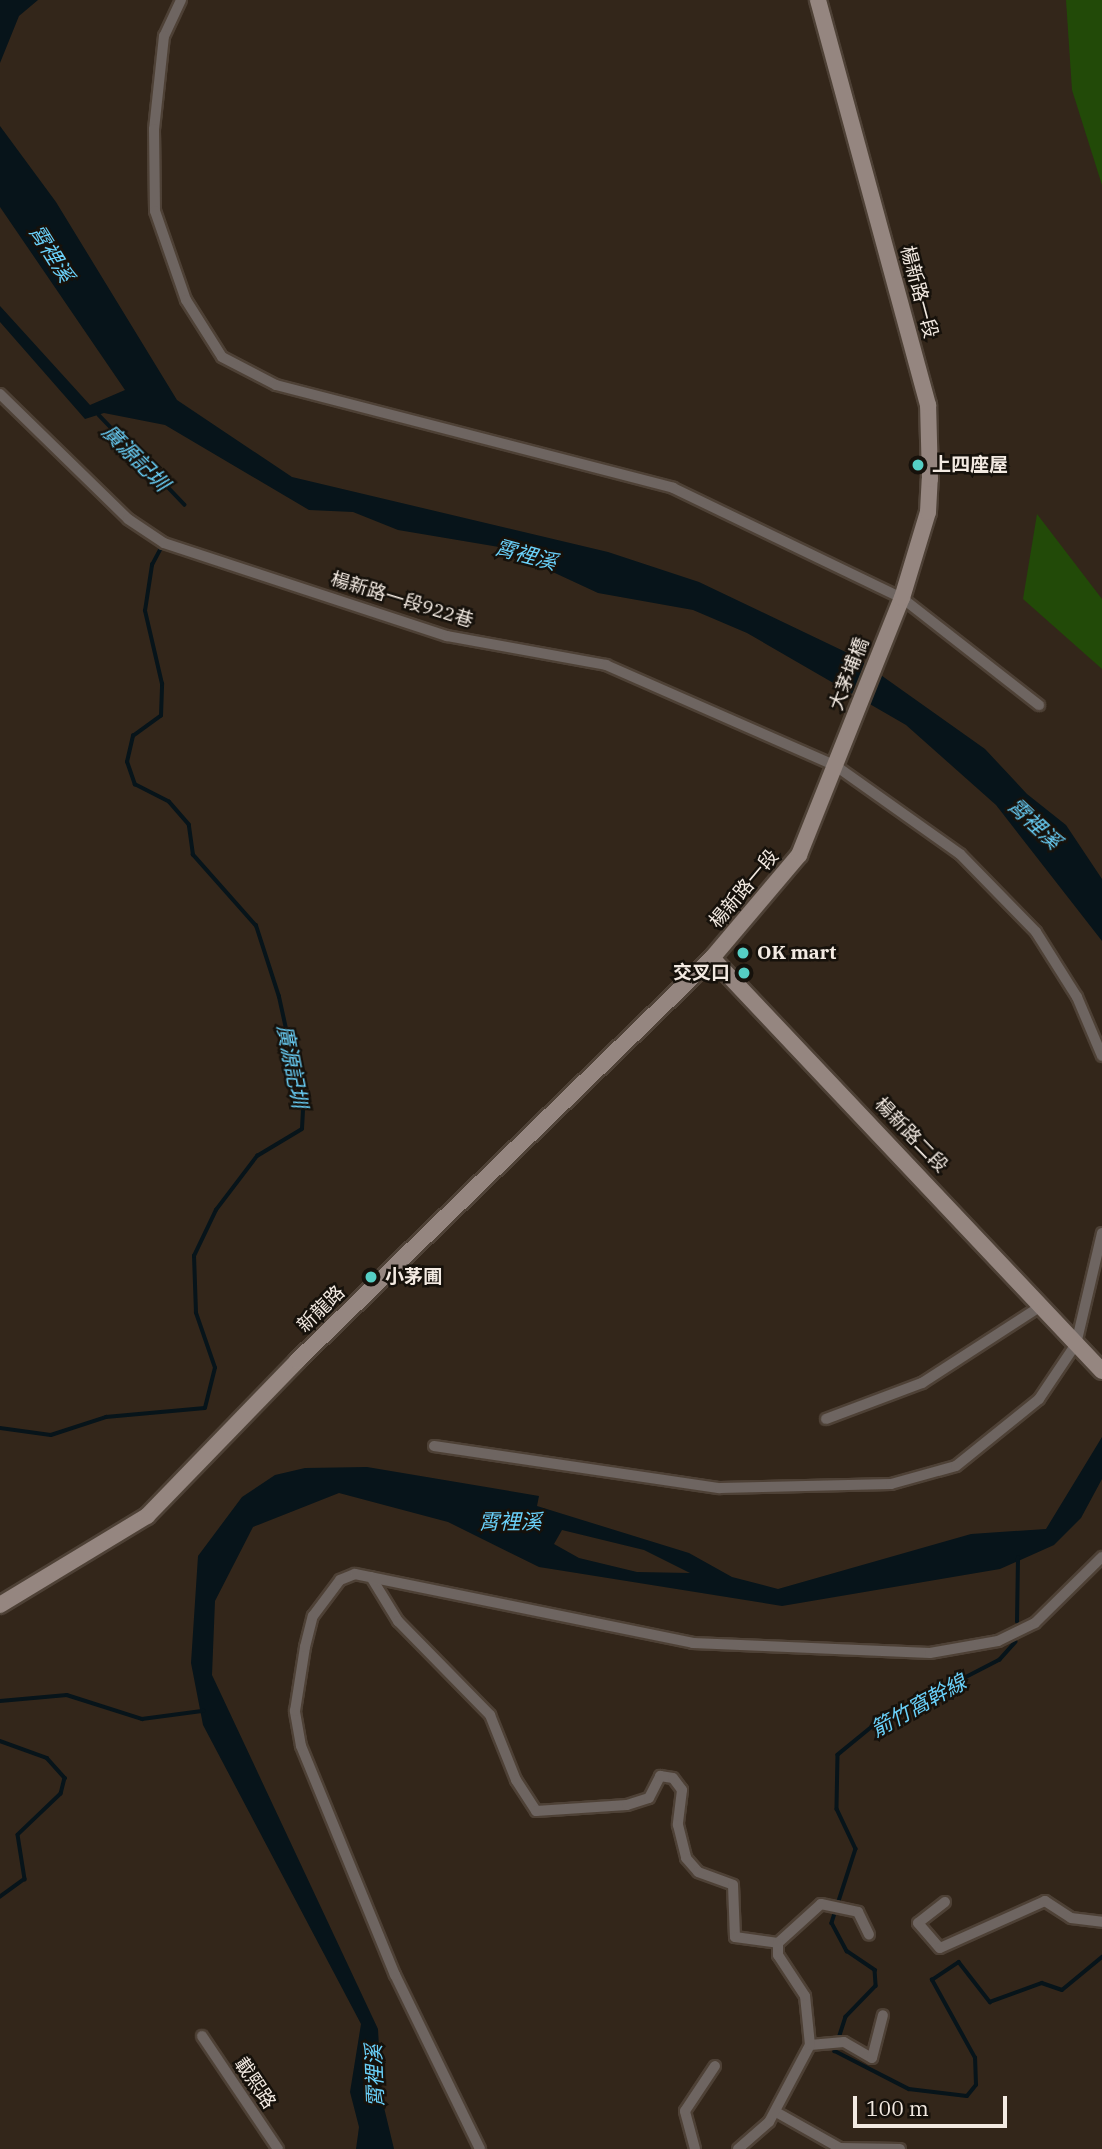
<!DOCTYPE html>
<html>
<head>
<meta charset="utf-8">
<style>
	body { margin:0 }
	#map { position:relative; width:1102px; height:2149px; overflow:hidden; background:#33261a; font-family:"IBM Plex Serif","Noto Sans TC",serif }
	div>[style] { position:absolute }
	.green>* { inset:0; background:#224a08 }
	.water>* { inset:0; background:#07141a }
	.stream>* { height:3.5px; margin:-1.75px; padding:0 1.75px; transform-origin:1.75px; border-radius:1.75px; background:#07141a }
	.roads { filter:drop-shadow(2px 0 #4e4136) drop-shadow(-2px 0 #4e4136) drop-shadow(0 2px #4e4136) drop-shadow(0 -2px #4e4136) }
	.street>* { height:10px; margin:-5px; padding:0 5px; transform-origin:5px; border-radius:5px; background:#6e6561 }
	.secondary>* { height:16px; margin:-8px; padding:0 8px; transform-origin:8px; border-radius:8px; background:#958680 }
	.dots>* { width:19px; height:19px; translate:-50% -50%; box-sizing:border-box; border:4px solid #16110b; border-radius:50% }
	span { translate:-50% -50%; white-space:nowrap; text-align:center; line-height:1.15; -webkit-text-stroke:5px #16110b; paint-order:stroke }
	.street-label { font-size:19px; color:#f3eae2 }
	.poi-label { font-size:19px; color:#f3eae2; font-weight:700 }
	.left { translate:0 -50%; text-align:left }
	.right { translate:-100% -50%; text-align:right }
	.water-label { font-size:21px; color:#6ad1fa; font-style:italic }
	.scale { position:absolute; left:853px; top:2096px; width:154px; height:32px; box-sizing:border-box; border:4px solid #f3eae2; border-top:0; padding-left:9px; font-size:21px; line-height:24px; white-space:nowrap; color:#f3eae2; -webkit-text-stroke:5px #16110b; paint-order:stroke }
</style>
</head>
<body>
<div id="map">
	<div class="green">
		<div style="clip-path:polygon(1066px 0,1102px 0,1102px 185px,1072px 90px)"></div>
		<div style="clip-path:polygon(1037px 514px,1102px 599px,1102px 669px,1023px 599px)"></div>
	</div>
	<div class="water">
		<div style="clip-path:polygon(0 0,38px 0,19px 16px,0 63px)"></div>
		<div style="clip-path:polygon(0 126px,56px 202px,177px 400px,292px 477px,608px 552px,699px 582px,854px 656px,985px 749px,1027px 794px,1066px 825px,1102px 879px,1102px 941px,996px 805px,906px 725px,747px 633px,693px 610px,598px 593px,499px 547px,398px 530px,353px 512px,309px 510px,165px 425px,104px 413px,85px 419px,0 322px,0 306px,90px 405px,125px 390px,0 207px)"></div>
		<div style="clip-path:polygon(evenodd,1102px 1437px,1102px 1479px,1081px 1518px,1054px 1545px,1000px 1569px,782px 1606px,539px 1567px,448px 1522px,339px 1493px,253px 1527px,215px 1601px,212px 1675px,378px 2029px,382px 2099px,394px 2149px,356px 2149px,359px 2127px,350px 2092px,361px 2024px,203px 1725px,191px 1663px,198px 1556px,242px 1497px,275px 1475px,305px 1468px,367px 1467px,539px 1496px,537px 1506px,689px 1553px,732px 1577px,778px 1589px,971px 1534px,1046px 1529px,1102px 1437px,562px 1530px,644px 1550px,690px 1573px,637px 1572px,579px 1558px,554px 1544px,562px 1530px)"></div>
	</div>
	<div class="stream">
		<div style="left:99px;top:415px;width:124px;rotate:46.3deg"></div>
		<div style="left:0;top:1428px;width:51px;rotate:7.8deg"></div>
		<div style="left:51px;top:1435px;width:58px;rotate:-18.1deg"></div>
		<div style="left:106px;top:1417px;width:99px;rotate:-5.2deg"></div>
		<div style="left:205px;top:1408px;width:41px;rotate:-76deg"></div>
		<div style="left:215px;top:1368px;width:58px;rotate:-109.1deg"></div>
		<div style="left:196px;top:1313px;width:57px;rotate:-92deg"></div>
		<div style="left:194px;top:1256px;width:51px;rotate:-64.4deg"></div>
		<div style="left:216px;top:1210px;width:68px;rotate:-52.8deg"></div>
		<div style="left:257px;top:1156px;width:52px;rotate:-31deg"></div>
		<div style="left:302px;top:1129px;width:22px;rotate:-87deg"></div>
		<div style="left:303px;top:1107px;width:113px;rotate:-102.3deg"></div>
		<div style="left:279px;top:997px;width:75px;rotate:-107.9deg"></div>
		<div style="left:256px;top:926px;width:95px;rotate:-131.6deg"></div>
		<div style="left:193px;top:855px;width:30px;rotate:-98deg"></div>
		<div style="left:189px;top:825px;width:30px;rotate:-131deg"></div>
		<div style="left:169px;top:802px;width:38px;rotate:-153deg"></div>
		<div style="left:135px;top:785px;width:24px;rotate:-109deg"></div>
		<div style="left:127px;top:762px;width:27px;rotate:-77deg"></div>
		<div style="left:133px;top:736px;width:34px;rotate:-36deg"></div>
		<div style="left:161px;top:716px;width:32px;rotate:-88deg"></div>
		<div style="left:162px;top:684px;width:75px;rotate:-103.1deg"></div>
		<div style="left:145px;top:611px;width:47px;rotate:-81.3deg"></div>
		<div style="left:152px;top:565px;width:21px;rotate:-62deg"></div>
		<div style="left:1017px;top:1622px;width:64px;rotate:-89.1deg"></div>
		<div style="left:1016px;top:1642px;width:24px;rotate:132deg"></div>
		<div style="left:1000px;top:1660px;width:140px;rotate:152.7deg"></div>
		<div style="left:876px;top:1724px;width:49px;rotate:140.8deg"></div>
		<div style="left:838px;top:1755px;width:54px;rotate:91.1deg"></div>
		<div style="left:837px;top:1809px;width:44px;rotate:64.6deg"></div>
		<div style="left:856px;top:1849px;width:78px;rotate:108deg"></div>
		<div style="left:832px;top:1923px;width:32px;rotate:62deg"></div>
		<div style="left:847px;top:1951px;width:34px;rotate:34deg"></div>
		<div style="left:875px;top:1970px;width:16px;rotate:86deg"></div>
		<div style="left:876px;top:1986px;width:43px;rotate:134.1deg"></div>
		<div style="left:846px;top:2017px;width:36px;rotate:108deg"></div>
		<div style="left:835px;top:2051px;width:83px;rotate:27.2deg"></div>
		<div style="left:909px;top:2089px;width:58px;rotate:6.9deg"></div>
		<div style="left:967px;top:2096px;width:14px;rotate:-51deg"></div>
		<div style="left:976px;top:2085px;width:27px;rotate:-92deg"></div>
		<div style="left:975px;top:2058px;width:89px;rotate:-118.9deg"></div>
		<div style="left:932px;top:1980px;width:32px;rotate:-34deg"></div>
		<div style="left:959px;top:1962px;width:51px;rotate:52.2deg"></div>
		<div style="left:990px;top:2002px;width:55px;rotate:-20.1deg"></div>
		<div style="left:1042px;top:1983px;width:21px;rotate:19deg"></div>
		<div style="left:1062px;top:1990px;width:52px;rotate:-39.5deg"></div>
		<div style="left:0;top:1701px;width:67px;rotate:-5.1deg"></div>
		<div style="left:67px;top:1695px;width:79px;rotate:17.7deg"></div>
		<div style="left:142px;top:1719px;width:62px;rotate:-7.5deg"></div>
		<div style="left:0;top:1741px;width:50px;rotate:19.9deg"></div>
		<div style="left:47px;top:1758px;width:27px;rotate:48deg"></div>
		<div style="left:65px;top:1778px;width:16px;rotate:104deg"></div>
		<div style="left:61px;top:1794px;width:59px;rotate:136.4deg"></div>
		<div style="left:18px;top:1835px;width:45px;rotate:81deg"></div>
		<div style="left:25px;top:1879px;width:31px;rotate:144deg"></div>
	</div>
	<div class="roads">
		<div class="street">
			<div style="left:181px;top:0;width:40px;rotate:115deg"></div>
			<div style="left:164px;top:36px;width:94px;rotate:96.1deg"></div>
			<div style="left:154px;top:129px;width:82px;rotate:89.3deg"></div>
			<div style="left:155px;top:211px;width:94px;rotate:70.8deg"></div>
			<div style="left:186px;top:300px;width:67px;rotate:57.7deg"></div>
			<div style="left:222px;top:357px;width:61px;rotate:27.4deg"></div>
			<div style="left:276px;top:385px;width:410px;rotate:14.5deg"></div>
			<div style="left:673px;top:488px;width:254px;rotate:25.7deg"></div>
			<div style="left:902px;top:598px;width:174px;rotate:38deg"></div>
			<div style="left:0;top:394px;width:179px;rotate:44.3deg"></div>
			<div style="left:128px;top:519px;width:43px;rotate:33.7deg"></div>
			<div style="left:164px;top:543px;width:298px;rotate:18.2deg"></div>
			<div style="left:447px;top:636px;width:162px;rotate:10.3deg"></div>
			<div style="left:606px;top:665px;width:251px;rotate:23.7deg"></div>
			<div style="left:836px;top:766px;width:152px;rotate:35.4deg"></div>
			<div style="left:960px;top:854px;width:109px;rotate:45.7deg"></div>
			<div style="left:1036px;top:932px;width:77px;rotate:57.8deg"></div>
			<div style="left:1077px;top:997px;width:64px;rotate:67deg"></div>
			<div style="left:826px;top:1419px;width:103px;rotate:-20.6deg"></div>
			<div style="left:922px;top:1383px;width:142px;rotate:-32.9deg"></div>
			<div style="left:434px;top:1446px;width:289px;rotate:8.4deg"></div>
			<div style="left:720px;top:1488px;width:171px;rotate:-1.3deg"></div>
			<div style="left:891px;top:1484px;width:67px;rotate:-15.5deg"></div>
			<div style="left:956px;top:1466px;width:107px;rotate:-38.9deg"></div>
			<div style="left:1039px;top:1399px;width:66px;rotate:-56.1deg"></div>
			<div style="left:1076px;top:1344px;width:114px;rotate:-76.8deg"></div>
			<div style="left:371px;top:1577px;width:52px;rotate:58.5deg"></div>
			<div style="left:398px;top:1621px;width:132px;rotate:45.6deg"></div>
			<div style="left:490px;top:1715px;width:70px;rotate:68.2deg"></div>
			<div style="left:516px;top:1780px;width:37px;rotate:57deg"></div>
			<div style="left:536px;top:1811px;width:91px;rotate:-3.8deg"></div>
			<div style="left:627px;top:1805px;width:23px;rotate:-18deg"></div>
			<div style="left:649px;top:1798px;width:25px;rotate:-63deg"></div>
			<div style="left:660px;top:1776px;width:13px;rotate:9deg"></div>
			<div style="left:673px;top:1778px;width:15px;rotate:53deg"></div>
			<div style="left:682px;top:1790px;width:35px;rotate:97deg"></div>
			<div style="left:678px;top:1825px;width:34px;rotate:76deg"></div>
			<div style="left:686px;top:1858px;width:18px;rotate:49deg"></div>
			<div style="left:698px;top:1872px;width:37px;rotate:20deg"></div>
			<div style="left:733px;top:1885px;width:52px;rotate:87.8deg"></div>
			<div style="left:735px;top:1937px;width:43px;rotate:7.9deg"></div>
			<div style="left:778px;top:1943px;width:58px;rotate:-42.2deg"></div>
			<div style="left:821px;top:1904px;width:38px;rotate:12deg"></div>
			<div style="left:858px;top:1912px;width:25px;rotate:64deg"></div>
			<div style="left:945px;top:1902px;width:34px;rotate:142deg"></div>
			<div style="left:918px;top:1923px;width:33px;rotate:49deg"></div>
			<div style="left:940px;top:1948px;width:115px;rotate:-24.1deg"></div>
			<div style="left:1045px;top:1901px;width:31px;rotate:33deg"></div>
			<div style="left:1071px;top:1918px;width:31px;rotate:7deg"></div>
			<div style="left:202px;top:2036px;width:136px;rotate:56.1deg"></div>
			<div style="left:810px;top:2045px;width:34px;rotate:-5deg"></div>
			<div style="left:844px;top:2042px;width:32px;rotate:30deg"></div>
			<div style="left:872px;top:2058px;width:44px;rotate:-75.7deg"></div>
			<div style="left:776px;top:2112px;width:73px;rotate:29.4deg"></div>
			<div style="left:840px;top:2148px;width:60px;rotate:1deg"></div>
			<div style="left:480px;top:2149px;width:194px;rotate:-116deg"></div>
			<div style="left:395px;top:1975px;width:248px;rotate:-112.3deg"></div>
			<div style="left:301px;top:1746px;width:36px;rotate:-100deg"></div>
			<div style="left:295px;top:1711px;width:65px;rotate:-81.1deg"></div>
			<div style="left:305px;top:1647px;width:32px;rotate:-76deg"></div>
			<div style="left:313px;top:1616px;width:45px;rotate:-53.1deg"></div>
			<div style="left:340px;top:1580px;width:16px;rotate:-22deg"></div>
			<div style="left:355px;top:1574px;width:345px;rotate:11.5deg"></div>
			<div style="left:693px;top:1643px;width:237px;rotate:2.4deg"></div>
			<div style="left:930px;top:1653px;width:69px;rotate:-10deg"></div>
			<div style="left:998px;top:1641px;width:41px;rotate:-25.9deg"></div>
			<div style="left:1035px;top:1623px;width:94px;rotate:-44.6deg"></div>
			<div style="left:695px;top:2149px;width:39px;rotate:-105deg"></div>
			<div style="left:685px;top:2111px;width:54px;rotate:-56.3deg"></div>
			<div style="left:738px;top:2149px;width:41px;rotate:-41.1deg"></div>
			<div style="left:769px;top:2122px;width:87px;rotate:-62deg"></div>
			<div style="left:810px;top:2045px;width:49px;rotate:-95.8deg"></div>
			<div style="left:805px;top:1996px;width:49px;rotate:-123.4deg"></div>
			<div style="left:778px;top:1955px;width:12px;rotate:-90deg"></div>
		</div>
		<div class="secondary">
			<div style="left:712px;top:958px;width:568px;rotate:46.64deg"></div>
			<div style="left:0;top:1605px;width:172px;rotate:-31.2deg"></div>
			<div style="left:147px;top:1516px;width:216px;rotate:-45.9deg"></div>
			<div style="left:297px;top:1361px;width:578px;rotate:-44.16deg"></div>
			<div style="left:712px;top:958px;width:135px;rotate:-49.8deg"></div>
			<div style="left:799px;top:855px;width:277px;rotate:-68.2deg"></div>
			<div style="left:902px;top:598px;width:90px;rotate:-73.2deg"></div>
			<div style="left:928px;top:512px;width:33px;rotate:-87deg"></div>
			<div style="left:930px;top:479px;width:74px;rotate:-91.5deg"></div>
			<div style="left:928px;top:405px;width:420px;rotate:-105.2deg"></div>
		</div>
	</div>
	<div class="dots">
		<div style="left:918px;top:465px;background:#55cec4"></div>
		<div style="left:743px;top:953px;background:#55cec4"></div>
		<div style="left:744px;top:973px;background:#55cec4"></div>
		<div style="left:371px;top:1277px;background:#55cec4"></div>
	</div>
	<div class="street-label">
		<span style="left:919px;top:292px;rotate:75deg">楊新路一段</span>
		<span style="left:402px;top:600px;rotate:17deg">楊新路一段922巷</span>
		<span style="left:849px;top:674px;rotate:-69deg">大茅埔橋</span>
		<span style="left:744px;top:889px;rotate:-50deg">楊新路一段</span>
		<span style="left:911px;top:1135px;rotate:46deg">楊新路二段</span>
		<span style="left:321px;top:1309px;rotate:-44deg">新龍路</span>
		<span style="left:255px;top:2083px;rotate:56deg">載熙路</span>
	</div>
	<div class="poi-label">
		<span class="left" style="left:932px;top:465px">上四座屋</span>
		<span class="left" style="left:757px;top:953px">OK mart</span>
		<span class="right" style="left:730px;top:973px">交叉口</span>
		<span class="left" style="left:385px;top:1277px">小茅圃</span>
	</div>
	<div class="water-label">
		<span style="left:52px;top:253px;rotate:58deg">霄裡溪</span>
		<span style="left:136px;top:457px;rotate:45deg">廣源記圳</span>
		<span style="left:526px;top:554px;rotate:15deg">霄裡溪</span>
		<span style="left:1035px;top:823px;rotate:43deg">霄裡溪</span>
		<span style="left:293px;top:1066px;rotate:79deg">廣源記圳</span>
		<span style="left:510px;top:1521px">霄裡溪</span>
		<span style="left:918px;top:1705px;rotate:-29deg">箭竹窩幹線</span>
		<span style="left:374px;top:2076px;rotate:-92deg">霄裡溪</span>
	</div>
	<div class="scale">100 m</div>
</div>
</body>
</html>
